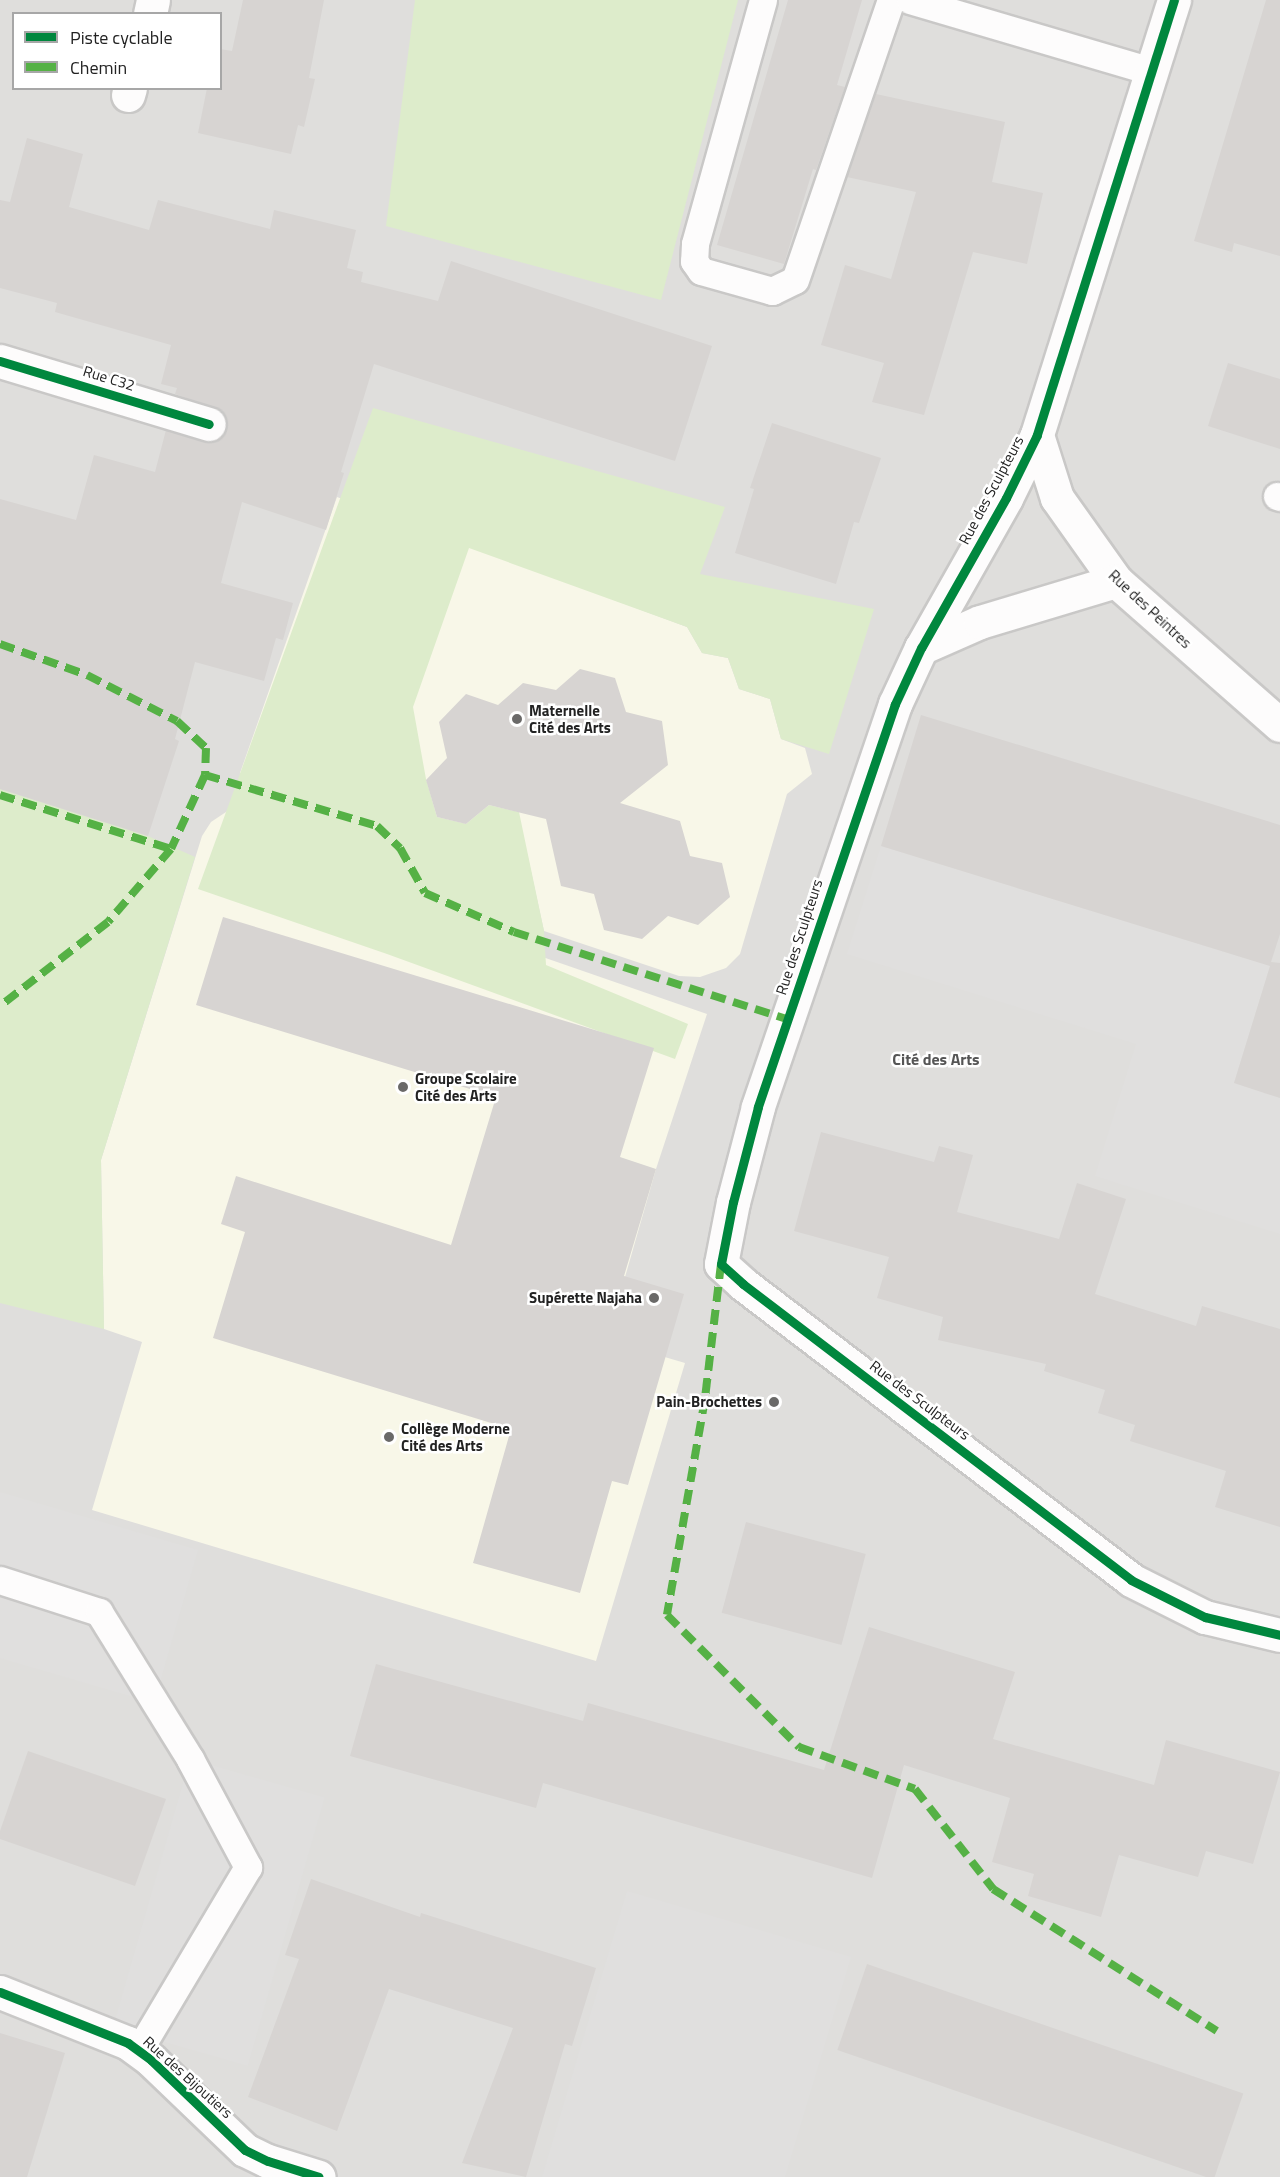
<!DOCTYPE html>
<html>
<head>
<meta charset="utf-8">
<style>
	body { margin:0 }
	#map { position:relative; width:1280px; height:2177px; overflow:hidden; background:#f0eeeb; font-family:"Titillium Web",sans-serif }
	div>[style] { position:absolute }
	.residential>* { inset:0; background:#dfdedc }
	.education>* { inset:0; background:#f8f7e8 }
	.grass>* { inset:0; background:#ddeccb }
	.parking>* { inset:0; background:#e0dfde; transform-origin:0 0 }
	.building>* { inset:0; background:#d7d4d2; transform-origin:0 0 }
	.roads { filter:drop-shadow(2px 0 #c9c8c7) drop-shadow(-2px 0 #c9c8c7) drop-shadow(0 2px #c9c8c7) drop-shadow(0 -2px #c9c8c7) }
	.lane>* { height:27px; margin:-13.5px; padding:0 13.5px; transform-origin:13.5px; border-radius:13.5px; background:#fdfcfc }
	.street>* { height:33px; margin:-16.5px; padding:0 16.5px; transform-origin:16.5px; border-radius:16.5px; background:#fdfcfc }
	.quiet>* { height:8px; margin-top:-4px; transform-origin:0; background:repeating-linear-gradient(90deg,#55b145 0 15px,transparent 0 23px) }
	.cycleway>* { height:9px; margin:-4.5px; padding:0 4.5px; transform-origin:4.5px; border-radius:4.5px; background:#00873e }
	.dots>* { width:16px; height:16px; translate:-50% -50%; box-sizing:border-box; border:3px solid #fff; border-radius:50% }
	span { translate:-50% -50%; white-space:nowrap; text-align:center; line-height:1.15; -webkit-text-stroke:5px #fff; paint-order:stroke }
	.street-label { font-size:15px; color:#222 }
	.poi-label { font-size:15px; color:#222; font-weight:700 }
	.left { translate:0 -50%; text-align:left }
	.right { translate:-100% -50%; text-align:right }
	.neighbourhood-label { font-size:16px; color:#555; font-weight:700 }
	.legend { position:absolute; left:12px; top:12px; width:210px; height:78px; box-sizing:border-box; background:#fff; border:2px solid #a7a7a7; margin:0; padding:8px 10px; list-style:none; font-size:18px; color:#222 }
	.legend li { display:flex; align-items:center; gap:12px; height:30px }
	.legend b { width:30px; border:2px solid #a7a7a7 }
</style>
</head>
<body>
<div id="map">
	<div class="residential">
		<div style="clip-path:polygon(evenodd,0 0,1280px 0,1280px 2177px,0 2177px,0 0,14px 14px,220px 14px,220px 88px,14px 88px,14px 14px)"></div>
	</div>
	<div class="education">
		<div style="clip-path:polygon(337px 497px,687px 627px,702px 653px,728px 658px,739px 689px,770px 699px,781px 739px,805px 748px,812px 774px,787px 794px,740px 954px,726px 968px,700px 977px,679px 976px,544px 931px,518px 812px,466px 824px,240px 773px)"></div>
		<div style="clip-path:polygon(235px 806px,430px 918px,707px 1014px,656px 1169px,607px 1340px,685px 1363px,596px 1661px,92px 1510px,142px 1342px,104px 1329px,101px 1160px,202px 836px,211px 822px)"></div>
	</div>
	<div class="grass">
		<div style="clip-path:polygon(415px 0,738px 0,661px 300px,386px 226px)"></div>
		<div style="clip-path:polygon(373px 408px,725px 507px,700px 574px,874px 609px,829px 754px,781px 739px,770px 699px,739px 689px,728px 658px,702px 653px,687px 627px,469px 548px,413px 707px,426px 779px,437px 817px,466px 824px,489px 805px,519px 812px,544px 931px,546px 965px,688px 1024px,675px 1059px,387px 954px,198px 889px)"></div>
		<div style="clip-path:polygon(0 789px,148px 836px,195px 857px,101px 1160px,104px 1329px,0 1303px)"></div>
	</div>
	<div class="parking">
		<div style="clip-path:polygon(881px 846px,1270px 966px,1234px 1083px,1280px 1098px,1280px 1234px,1095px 1176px,1136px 1044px,847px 954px)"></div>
		<div style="clip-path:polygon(0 1492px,198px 1550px,154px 1703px,0 1658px)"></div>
		<div style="left:190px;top:1759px;width:140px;height:279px;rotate:16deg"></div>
		<div style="clip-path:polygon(627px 1891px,851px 1957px,785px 2177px,542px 2177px)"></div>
	</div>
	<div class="building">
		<div style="clip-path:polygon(243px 0,324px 0,309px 78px,315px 79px,304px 127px,298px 125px,291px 154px,198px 133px,207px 88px,220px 88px,220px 49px,232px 51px)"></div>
		<div style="clip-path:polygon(788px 0,862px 0,837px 85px,845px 87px,816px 170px,813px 169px,784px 264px,717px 245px)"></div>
		<div style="clip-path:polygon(1266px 0,1280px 0,1280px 256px,1234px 243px,1232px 252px,1194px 241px)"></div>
		<div style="clip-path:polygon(876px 94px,1005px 122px,992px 182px,1043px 193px,1027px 264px,973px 252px,924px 415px,872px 402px,884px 363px,821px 345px,845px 265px,891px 279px,916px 192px,847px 177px)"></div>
		<div style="clip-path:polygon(27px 138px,83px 154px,69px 207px,149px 230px,158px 200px,270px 229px,274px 210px,356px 230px,347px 268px,363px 272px,361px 282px,438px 301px,451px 261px,712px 346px,675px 461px,374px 364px,341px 472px,344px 473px,326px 530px,242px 502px,221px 583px,293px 603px,283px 640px,276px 638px,264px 681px,195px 662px,175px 739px,179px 741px,148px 836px,0 789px,0 499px,76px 520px,94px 455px,155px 472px,166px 430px,213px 442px,221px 438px,227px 429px,227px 419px,222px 411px,175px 394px,177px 388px,161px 384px,171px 345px,55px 312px,57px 303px,0 288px,0 200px,10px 202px)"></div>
		<div style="clip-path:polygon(1228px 363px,1280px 379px,1280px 449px,1208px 426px)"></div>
		<div style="clip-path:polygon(772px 423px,881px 458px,859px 523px,854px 522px,836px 584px,735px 553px,754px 489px,750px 488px)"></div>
		<div style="clip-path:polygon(580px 669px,615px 678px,626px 712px,662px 721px,668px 765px,620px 803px,680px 821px,690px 856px,722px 863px,730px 897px,698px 925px,668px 916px,642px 939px,604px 930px,594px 894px,561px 886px,546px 819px,489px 805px,466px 824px,437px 817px,426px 780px,447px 758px,439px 722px,466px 694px,498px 705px,523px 683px,556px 690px)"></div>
		<div style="clip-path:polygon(921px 715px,1280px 825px,1280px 934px,1271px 962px,1280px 963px,1280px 1098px,1234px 1083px,1270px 966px,881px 846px)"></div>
		<div style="clip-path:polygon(223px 917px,654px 1048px,620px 1157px,656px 1169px,624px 1276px,684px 1294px,628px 1485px,612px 1481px,580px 1593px,473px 1563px,511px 1429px,213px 1338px,245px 1232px,221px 1224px,236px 1176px,451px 1245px,496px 1097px,196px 1005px)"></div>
		<div style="clip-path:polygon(821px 1132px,934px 1162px,939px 1146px,973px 1155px,957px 1212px,1059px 1239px,1077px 1183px,1126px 1199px,1095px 1294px,1196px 1326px,1202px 1306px,1280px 1329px,1280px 1527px,1215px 1507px,1226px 1471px,1130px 1441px,1135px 1425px,1098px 1413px,1105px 1390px,1044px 1371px,1046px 1364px,938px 1340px,943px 1317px,877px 1298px,889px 1257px,794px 1231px)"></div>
		<div style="left:746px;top:1522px;width:124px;height:94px;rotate:15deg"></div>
		<div style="clip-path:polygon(869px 1627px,1015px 1672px,993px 1739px,1154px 1785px,1166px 1740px,1280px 1772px,1253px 1864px,1206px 1851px,1198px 1877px,1119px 1855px,1101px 1917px,1028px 1896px,1034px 1874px,992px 1862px,1010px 1798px,904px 1765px,872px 1878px,543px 1783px,536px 1808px,350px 1756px,376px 1664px,583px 1721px,588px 1703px,824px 1770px)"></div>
		<div style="clip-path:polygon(28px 1751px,166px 1799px,135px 1886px,0 1839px,0 1831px)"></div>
		<div style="clip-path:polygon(311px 1879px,420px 1917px,421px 1913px,596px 1968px,572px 2046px,565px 2044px,526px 2177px,462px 2163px,513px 2028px,389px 1989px,337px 2131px,248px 2097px,299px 1959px,285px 1955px)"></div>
		<div style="left:867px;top:1964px;width:398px;height:91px;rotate:19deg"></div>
		<div style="clip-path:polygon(0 2033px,65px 2053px,27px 2177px,0 2177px)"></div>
	</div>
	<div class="roads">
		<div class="lane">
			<div style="left:763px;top:0;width:253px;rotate:105.6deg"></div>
			<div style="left:695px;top:244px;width:17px;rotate:93deg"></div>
			<div style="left:694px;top:261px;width:12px;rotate:55deg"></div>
			<div style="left:701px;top:271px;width:74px;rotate:15.7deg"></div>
			<div style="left:772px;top:291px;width:25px;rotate:-26deg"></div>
			<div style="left:795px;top:280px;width:296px;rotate:-71.1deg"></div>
			<div style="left:910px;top:0;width:251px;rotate:16.4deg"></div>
			<div style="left:1277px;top:496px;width:3px;rotate:18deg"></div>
			<div style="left:0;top:1580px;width:104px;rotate:17.9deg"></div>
			<div style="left:99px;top:1612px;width:173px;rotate:58.2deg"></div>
			<div style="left:190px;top:1759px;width:123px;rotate:61.8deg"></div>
			<div style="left:248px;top:1867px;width:213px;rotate:120.8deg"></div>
		</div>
		<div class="street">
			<div style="left:1174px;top:0;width:456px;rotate:107.5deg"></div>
			<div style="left:1037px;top:435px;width:70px;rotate:116.2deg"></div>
			<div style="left:1006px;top:498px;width:172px;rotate:119.5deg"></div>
			<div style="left:921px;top:648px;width:62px;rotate:114.9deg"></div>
			<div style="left:895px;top:704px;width:426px;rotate:108.8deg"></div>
			<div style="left:758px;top:1107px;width:98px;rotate:104.7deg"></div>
			<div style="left:733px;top:1202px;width:63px;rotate:101deg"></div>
			<div style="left:721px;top:1264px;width:30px;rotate:42deg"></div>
			<div style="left:743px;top:1284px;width:488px;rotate:37.3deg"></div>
			<div style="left:1131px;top:1580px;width:83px;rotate:26.6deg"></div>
			<div style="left:1205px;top:1617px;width:77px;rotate:13.5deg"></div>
			<div style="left:150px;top:14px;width:14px;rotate:-78deg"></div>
			<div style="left:128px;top:95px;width:7px;rotate:-74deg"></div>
			<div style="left:0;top:361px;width:218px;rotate:16.8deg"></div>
			<div style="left:1037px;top:435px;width:66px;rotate:72.4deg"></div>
			<div style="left:1057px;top:498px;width:102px;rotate:54.6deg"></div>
			<div style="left:1116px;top:581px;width:218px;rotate:41.3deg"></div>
			<div style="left:921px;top:648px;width:64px;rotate:-23.8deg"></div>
			<div style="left:980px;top:622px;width:142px;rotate:-16.8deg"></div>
			<div style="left:0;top:1992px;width:138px;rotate:21.7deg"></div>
			<div style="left:128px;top:2043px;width:29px;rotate:36deg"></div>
			<div style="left:151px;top:2060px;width:130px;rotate:43.8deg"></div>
			<div style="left:245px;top:2150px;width:25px;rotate:26deg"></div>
			<div style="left:268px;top:2161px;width:53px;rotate:17.4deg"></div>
		</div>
	</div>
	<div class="quiet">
		<div style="left:0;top:644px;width:92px;rotate:19.6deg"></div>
		<div style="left:87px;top:675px;width:101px;rotate:27.1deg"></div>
		<div style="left:177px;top:721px;width:40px;rotate:43deg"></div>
		<div style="left:206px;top:748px;width:27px;rotate:92deg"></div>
		<div style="left:205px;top:775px;width:81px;rotate:114.7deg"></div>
		<div style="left:171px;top:849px;width:96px;rotate:130.8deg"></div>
		<div style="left:108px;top:922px;width:137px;rotate:142.1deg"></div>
		<div style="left:205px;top:775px;width:179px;rotate:16.5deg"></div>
		<div style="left:377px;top:826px;width:32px;rotate:44deg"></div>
		<div style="left:400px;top:848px;width:51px;rotate:60.9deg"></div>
		<div style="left:425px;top:893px;width:97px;rotate:23.7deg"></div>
		<div style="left:514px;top:932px;width:287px;rotate:17.7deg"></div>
		<div style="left:0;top:795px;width:179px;rotate:17.5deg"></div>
		<div style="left:721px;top:1264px;width:136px;rotate:96.8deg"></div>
		<div style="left:705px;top:1399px;width:219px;rotate:100deg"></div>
		<div style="left:667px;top:1615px;width:187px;rotate:45deg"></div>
		<div style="left:799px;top:1747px;width:123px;rotate:19.9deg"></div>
		<div style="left:915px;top:1789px;width:127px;rotate:52deg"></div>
		<div style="left:993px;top:1889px;width:265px;rotate:32.4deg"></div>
	</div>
	<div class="cycleway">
		<div style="left:1174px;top:0;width:456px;rotate:107.5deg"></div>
		<div style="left:1037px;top:435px;width:70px;rotate:116.2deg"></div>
		<div style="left:1006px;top:498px;width:172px;rotate:119.5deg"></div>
		<div style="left:921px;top:648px;width:62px;rotate:114.9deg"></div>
		<div style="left:895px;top:704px;width:426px;rotate:108.8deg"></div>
		<div style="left:758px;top:1107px;width:98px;rotate:104.7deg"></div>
		<div style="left:733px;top:1202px;width:63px;rotate:101deg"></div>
		<div style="left:721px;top:1264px;width:30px;rotate:42deg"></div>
		<div style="left:743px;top:1284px;width:488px;rotate:37.3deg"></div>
		<div style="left:1131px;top:1580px;width:83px;rotate:26.6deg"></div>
		<div style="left:1205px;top:1617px;width:77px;rotate:13.5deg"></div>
		<div style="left:0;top:361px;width:218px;rotate:16.8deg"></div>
		<div style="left:0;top:1992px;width:138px;rotate:21.7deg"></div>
		<div style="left:128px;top:2043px;width:29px;rotate:36deg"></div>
		<div style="left:151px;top:2060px;width:130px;rotate:43.8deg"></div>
		<div style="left:245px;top:2150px;width:25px;rotate:26deg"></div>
		<div style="left:268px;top:2161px;width:53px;rotate:17.4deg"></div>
	</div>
	<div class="dots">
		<div style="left:517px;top:719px;background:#6a6968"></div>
		<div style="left:403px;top:1087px;background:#6a6968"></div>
		<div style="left:654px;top:1298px;background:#6a6968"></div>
		<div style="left:774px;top:1402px;background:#6a6968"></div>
		<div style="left:389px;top:1437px;background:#6a6968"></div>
	</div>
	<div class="street-label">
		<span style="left:109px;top:378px;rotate:17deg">Rue C32</span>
		<span style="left:991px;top:490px;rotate:-62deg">Rue des Sculpteurs</span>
		<span style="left:1150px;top:609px;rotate:43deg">Rue des Peintres</span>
		<span style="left:799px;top:937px;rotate:-72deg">Rue des Sculpteurs</span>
		<span style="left:920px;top:1400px;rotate:37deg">Rue des Sculpteurs</span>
		<span style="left:188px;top:2077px;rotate:42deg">Rue des Bijoutiers</span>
	</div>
	<div class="poi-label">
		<span class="left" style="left:529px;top:719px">Maternelle<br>Cité des Arts</span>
		<span class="left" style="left:415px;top:1087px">Groupe Scolaire<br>Cité des Arts</span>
		<span class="right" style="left:642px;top:1298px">Supérette Najaha</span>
		<span class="right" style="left:762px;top:1402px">Pain-Brochettes</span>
		<span class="left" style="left:401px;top:1437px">Collège Moderne<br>Cité des Arts</span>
	</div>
	<div class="neighbourhood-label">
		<span style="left:936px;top:1059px">Cité des Arts</span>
	</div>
	<ul class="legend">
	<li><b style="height:8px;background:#00873e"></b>Piste cyclable</li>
	<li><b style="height:8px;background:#55b145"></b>Chemin</li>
	</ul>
</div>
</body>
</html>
